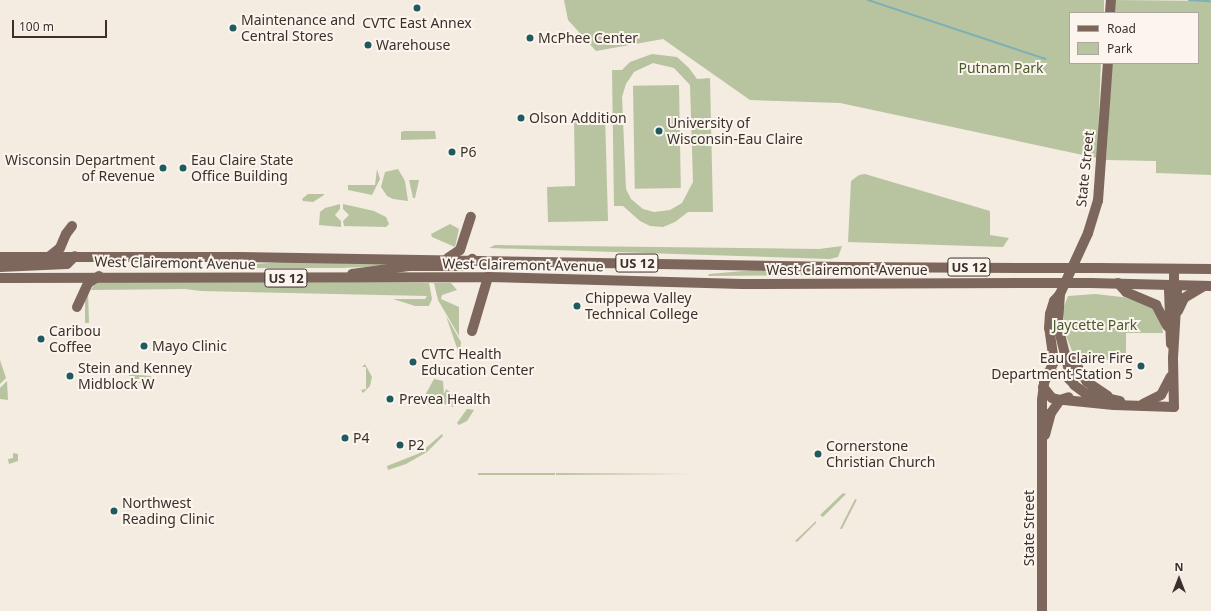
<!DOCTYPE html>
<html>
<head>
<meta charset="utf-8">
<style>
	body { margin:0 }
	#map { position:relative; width:1211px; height:611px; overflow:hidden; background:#f4ebe1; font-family:"Noto Sans",sans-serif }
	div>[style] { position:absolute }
	.green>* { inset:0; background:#b8c4a0; transform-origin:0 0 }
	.stream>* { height:2px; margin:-1px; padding:0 1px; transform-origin:1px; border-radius:1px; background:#7fb0b2 }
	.major>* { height:10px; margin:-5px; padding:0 5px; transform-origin:5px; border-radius:5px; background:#7d675c }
	.major-bridge>* { height:10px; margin:-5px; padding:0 5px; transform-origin:5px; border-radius:5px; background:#7d675c }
	.dots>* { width:11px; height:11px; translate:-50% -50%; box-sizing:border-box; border:2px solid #fbf5ee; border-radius:50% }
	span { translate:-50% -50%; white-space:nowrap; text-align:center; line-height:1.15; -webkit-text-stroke:4px #fbf5ee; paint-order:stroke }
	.shield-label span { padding:1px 3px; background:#fbf5ee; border:1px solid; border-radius:3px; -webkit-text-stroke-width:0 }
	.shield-label { font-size:13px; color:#3b302b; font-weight:700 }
	.poi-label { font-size:14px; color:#3b302b }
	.left { translate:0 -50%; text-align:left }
	.right { translate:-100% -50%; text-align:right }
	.park-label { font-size:14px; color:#4a5a2e }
	.street-label { font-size:14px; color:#3b302b }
	.legend { position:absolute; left:1069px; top:12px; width:130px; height:52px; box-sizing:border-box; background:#fbf5ee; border:1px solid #aea6a0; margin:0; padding:5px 7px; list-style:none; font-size:12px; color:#3b302b }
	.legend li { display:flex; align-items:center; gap:8px; height:20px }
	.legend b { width:20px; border:1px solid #aea6a0 }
	.north { position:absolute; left:1159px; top:559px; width:40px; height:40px; -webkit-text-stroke:3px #fbf5ee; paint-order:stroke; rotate:0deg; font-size:11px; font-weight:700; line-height:16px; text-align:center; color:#3b302b }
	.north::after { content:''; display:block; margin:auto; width:14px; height:18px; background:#3b302b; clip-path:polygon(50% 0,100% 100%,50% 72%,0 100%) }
	.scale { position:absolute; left:12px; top:20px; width:95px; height:18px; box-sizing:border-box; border:2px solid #3b302b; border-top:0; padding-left:5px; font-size:12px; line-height:14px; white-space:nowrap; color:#3b302b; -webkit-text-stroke:3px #fbf5ee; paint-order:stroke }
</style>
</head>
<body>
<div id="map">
	<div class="green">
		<div style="clip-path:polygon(564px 0,1104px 0,1104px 13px,1070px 13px,1070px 63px,1101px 63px,1097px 158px,840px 103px,750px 100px,663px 39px,596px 51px,568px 20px)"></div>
		<div style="clip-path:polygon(1115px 0,1211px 1px,1211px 175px,1156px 173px,1156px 161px,1106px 160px,1112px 63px,1198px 63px,1198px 13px,1115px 13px)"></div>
		<div style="clip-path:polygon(evenodd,652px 54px,677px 57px,689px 68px,697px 79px,710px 78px,713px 212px,688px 212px,675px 222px,663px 227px,650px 226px,640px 221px,623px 206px,614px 206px,612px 70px,622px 70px,630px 62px,652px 54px,653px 63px,674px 68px,690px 85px,693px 182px,682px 203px,670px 210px,654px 212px,643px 209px,631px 199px,626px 189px,622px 97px,626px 84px,634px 72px,653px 63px)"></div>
		<div style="left:679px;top:85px;width:103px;height:46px;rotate:89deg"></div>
		<div style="clip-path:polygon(605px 115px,608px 221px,548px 222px,547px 187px,575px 186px,574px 116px)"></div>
		<div style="clip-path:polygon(404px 131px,435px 131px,436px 139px,401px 140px,401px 132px)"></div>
		<div style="clip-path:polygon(377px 169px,380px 179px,372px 195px,348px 190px,348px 185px,375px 185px)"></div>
		<div style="clip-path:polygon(398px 169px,405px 181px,408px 201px,393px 199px,387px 196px,381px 187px,385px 172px)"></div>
		<div style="clip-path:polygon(865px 174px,990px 211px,990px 235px,1009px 238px,1003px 247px,848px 242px,851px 181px,859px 175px)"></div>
		<div style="clip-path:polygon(409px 180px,419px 180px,415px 198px,413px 198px)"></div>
		<div style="clip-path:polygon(308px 194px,324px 194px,324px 195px,313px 202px,303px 201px,302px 199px)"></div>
		<div style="clip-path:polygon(340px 204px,340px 209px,335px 215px,341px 221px,341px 227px,319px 225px,320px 212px,325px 208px)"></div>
		<div style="clip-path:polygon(343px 204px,374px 211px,386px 217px,389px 224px,386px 227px,344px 226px,343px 221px,349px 215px,343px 209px)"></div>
		<div style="clip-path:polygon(450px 224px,459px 229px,455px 247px,432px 237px,431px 234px)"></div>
		<div style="clip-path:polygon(495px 245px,819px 249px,842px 246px,838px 257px,830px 259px,489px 248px)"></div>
		<div style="clip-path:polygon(300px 261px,407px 261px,388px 266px,341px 268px,237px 268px,239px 265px)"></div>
		<div style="clip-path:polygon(755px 270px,827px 271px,831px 275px,708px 276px,709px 274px)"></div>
		<div style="clip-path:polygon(105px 279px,429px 283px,432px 299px,429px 306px,415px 306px,393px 299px,425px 299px,427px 296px,201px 291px,185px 289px,91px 290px,95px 283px)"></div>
		<div style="clip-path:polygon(434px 283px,451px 283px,457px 290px,442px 295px,441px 299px,459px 307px,459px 336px,438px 300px)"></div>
		<div style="clip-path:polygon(88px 292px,89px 323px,85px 323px,85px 296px)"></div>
		<div style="clip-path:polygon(1095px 294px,1131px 298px,1150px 306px,1161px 320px,1163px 333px,1126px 333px,1126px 359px,1080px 361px,1072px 351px,1065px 333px,1063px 309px,1068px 296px)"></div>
		<div style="clip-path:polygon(446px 316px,461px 342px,460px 351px,458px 351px)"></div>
		<div style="clip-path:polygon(0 360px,6px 378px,0 384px)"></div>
		<div style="clip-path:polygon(365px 364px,372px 377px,370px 386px,363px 393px,361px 390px,366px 389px,366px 367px,362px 367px)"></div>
		<div style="clip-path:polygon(129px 374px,150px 376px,153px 378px,152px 384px,130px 382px)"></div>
		<div style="clip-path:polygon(434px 379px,443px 381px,444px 395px,440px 402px,427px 405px,429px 400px,424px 397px)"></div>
		<div style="clip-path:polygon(7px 381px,8px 400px,0 399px,0 388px)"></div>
		<div style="clip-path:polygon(446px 389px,457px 398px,453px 407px,441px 403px)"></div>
		<div style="clip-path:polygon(467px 409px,474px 410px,467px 421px,459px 425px,457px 423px)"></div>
		<div style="clip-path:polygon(442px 434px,443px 436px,427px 452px,406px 464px,388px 470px,387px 466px,420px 453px)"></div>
		<div style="clip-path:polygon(13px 453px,18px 454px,18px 461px,9px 464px,8px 459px,13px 458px)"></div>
		<div style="left:478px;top:473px;width:77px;height:2px"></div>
		<div style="clip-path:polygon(556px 473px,692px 474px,556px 475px)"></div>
		<div style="clip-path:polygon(843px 493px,846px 494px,823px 517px,820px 515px)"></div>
		<div style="left:855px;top:499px;width:2px;height:33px;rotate:27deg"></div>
		<div style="clip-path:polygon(816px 521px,816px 523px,797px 542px,795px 541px)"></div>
	</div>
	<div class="stream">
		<div style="left:868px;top:0;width:187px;rotate:18.4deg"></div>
		<div style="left:1189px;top:0;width:22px;rotate:3deg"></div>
	</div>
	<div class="major">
		<div style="left:1110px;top:13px;width:13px;rotate:-86deg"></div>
		<div style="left:50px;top:256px;width:13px;rotate:-39deg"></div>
		<div style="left:60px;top:248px;width:15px;rotate:-67deg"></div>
		<div style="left:66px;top:234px;width:10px;rotate:-53deg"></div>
		<div style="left:0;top:257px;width:239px"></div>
		<div style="left:239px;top:257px;width:604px;rotate:0.95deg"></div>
		<div style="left:843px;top:267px;width:205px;rotate:0.3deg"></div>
		<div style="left:448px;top:258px;width:14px;rotate:-34deg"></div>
		<div style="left:460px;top:250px;width:35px;rotate:-72deg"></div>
		<div style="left:0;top:267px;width:67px;rotate:-2.6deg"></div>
		<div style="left:67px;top:264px;width:11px;rotate:-45deg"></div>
		<div style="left:1098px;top:268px;width:113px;rotate:0.5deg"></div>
		<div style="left:352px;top:274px;width:59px;rotate:-7.9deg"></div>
		<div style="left:410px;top:266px;width:54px"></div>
		<div style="left:464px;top:266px;width:11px;rotate:-41deg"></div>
		<div style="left:0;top:278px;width:488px;rotate:-0.1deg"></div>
		<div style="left:488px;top:277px;width:254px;rotate:1.6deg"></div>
		<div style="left:742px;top:284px;width:300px;rotate:-0.2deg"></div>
		<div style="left:1091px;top:283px;width:120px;rotate:1.4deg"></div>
		<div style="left:1118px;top:283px;width:12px;rotate:48deg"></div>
		<div style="left:1126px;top:292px;width:33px;rotate:23deg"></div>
		<div style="left:1156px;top:305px;width:24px;rotate:62deg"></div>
		<div style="left:1060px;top:294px;width:32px;rotate:94deg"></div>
		<div style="left:1058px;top:326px;width:55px;rotate:76.2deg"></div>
		<div style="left:77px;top:307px;width:26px;rotate:-65deg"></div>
		<div style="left:88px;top:283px;width:13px;rotate:-32deg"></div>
		<div style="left:1178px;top:311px;width:14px;rotate:-65deg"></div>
		<div style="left:1184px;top:298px;width:23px;rotate:-31deg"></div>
		<div style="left:472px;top:331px;width:56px;rotate:-73.5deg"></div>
		<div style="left:1171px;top:344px;width:54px;rotate:-92.1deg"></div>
		<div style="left:1169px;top:290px;width:7px;rotate:-45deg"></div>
		<div style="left:1072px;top:358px;width:28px;rotate:58deg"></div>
		<div style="left:1087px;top:382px;width:25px;rotate:34deg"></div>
		<div style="left:1049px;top:374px;width:15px"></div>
		<div style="left:1064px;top:374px;width:13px;rotate:45deg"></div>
		<div style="left:1074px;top:385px;width:14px;rotate:36deg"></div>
		<div style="left:1085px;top:393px;width:36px;rotate:13deg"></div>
		<div style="left:1043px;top:387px;width:14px;rotate:51deg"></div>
		<div style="left:1052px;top:398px;width:8px;rotate:14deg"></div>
		<div style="left:1060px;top:400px;width:9px;rotate:-18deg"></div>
		<div style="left:1064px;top:400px;width:50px;rotate:5.7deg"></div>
		<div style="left:1114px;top:405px;width:60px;rotate:1.9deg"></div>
		<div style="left:1174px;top:407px;width:49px;rotate:-91.2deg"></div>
		<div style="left:1173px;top:358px;width:68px;rotate:-86.6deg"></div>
		<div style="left:1177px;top:290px;width:6px;rotate:-121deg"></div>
		<div style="left:1174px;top:285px;width:16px;rotate:-90deg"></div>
		<div style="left:1143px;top:404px;width:20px;rotate:-27deg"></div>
		<div style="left:1161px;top:395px;width:21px;rotate:-62deg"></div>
		<div style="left:1045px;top:435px;width:23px;rotate:-75deg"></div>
		<div style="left:1051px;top:413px;width:16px;rotate:-55deg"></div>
		<div style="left:1042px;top:611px;width:211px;rotate:-90deg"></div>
		<div style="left:1042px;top:400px;width:17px;rotate:-83deg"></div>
		<div style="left:1044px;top:383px;width:23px;rotate:-65deg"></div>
		<div style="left:1054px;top:362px;width:34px;rotate:-98deg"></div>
		<div style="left:1049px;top:328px;width:14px;rotate:-86deg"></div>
		<div style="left:1050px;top:314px;width:14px;rotate:-73deg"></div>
		<div style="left:1054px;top:301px;width:9px;rotate:-49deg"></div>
		<div style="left:1060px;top:294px;width:67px;rotate:-65.3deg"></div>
		<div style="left:1088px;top:233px;width:34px;rotate:-73deg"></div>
		<div style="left:1098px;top:201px;width:138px;rotate:-85.9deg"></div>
	</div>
	<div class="major-bridge">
		<div style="left:1048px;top:268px;width:50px"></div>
		<div style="left:1042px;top:283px;width:49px"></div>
	</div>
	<div class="dots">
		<div style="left:417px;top:8px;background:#1f5a5e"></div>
		<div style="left:233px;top:28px;background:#1f5a5e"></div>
		<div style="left:530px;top:38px;background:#1f5a5e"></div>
		<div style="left:368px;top:45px;background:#1f5a5e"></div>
		<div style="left:521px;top:118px;background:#1f5a5e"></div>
		<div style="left:659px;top:131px;background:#1f5a5e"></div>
		<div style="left:452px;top:152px;background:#1f5a5e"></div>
		<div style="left:163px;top:168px;background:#1f5a5e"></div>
		<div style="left:183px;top:168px;background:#1f5a5e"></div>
		<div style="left:577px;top:306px;background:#1f5a5e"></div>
		<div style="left:41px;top:339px;background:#1f5a5e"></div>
		<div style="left:144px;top:346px;background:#1f5a5e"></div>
		<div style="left:413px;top:362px;background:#1f5a5e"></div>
		<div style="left:1141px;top:366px;background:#1f5a5e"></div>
		<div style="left:70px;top:376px;background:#1f5a5e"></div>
		<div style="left:390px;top:399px;background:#1f5a5e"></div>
		<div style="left:345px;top:438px;background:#1f5a5e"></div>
		<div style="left:400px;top:445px;background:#1f5a5e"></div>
		<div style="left:818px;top:454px;background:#1f5a5e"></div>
		<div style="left:114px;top:511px;background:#1f5a5e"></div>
	</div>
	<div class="shield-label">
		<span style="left:637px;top:263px">US 12</span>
		<span style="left:969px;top:267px">US 12</span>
		<span style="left:286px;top:278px">US 12</span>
	</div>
	<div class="poi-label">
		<span class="left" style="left:241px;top:28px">Maintenance and<br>Central Stores</span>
		<span style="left:417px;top:23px">CVTC East Annex</span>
		<span class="left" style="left:538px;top:38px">McPhee Center</span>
		<span class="left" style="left:376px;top:45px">Warehouse</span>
		<span class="left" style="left:529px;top:118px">Olson Addition</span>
		<span class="left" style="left:667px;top:131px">University of<br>Wisconsin-Eau Claire</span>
		<span class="left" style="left:460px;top:152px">P6</span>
		<span class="right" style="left:155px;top:168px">Wisconsin Department<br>of Revenue</span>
		<span class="left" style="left:191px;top:168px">Eau Claire State<br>Office Building</span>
		<span class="left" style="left:585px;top:306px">Chippewa Valley<br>Technical College</span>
		<span class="left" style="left:49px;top:339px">Caribou<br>Coffee</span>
		<span class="left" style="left:152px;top:346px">Mayo Clinic</span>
		<span class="left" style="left:421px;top:362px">CVTC Health<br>Education Center</span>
		<span class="right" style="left:1133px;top:366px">Eau Claire Fire<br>Department Station 5</span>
		<span class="left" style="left:78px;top:376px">Stein and Kenney<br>Midblock W</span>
		<span class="left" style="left:399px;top:399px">Prevea Health</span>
		<span class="left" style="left:353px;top:438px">P4</span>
		<span class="left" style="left:408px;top:445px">P2</span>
		<span class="left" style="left:826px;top:454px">Cornerstone<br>Christian Church</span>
		<span class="left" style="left:122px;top:511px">Northwest<br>Reading Clinic</span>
	</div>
	<div class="park-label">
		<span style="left:1001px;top:68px">Putnam Park</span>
		<span style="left:1095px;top:325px">Jaycette Park</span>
	</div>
	<div class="street-label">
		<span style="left:1085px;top:169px;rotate:-84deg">State Street</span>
		<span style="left:175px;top:263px;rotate:1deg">West Clairemont Avenue</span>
		<span style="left:523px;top:265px;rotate:1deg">West Clairemont Avenue</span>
		<span style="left:847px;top:270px">West Clairemont Avenue</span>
		<span style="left:1029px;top:528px;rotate:-90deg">State Street</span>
	</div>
	<ul class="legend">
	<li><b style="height:5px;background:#7d675c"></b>Road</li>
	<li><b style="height:11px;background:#b8c4a0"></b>Park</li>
	</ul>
	<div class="north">N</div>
	<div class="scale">100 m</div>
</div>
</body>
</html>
